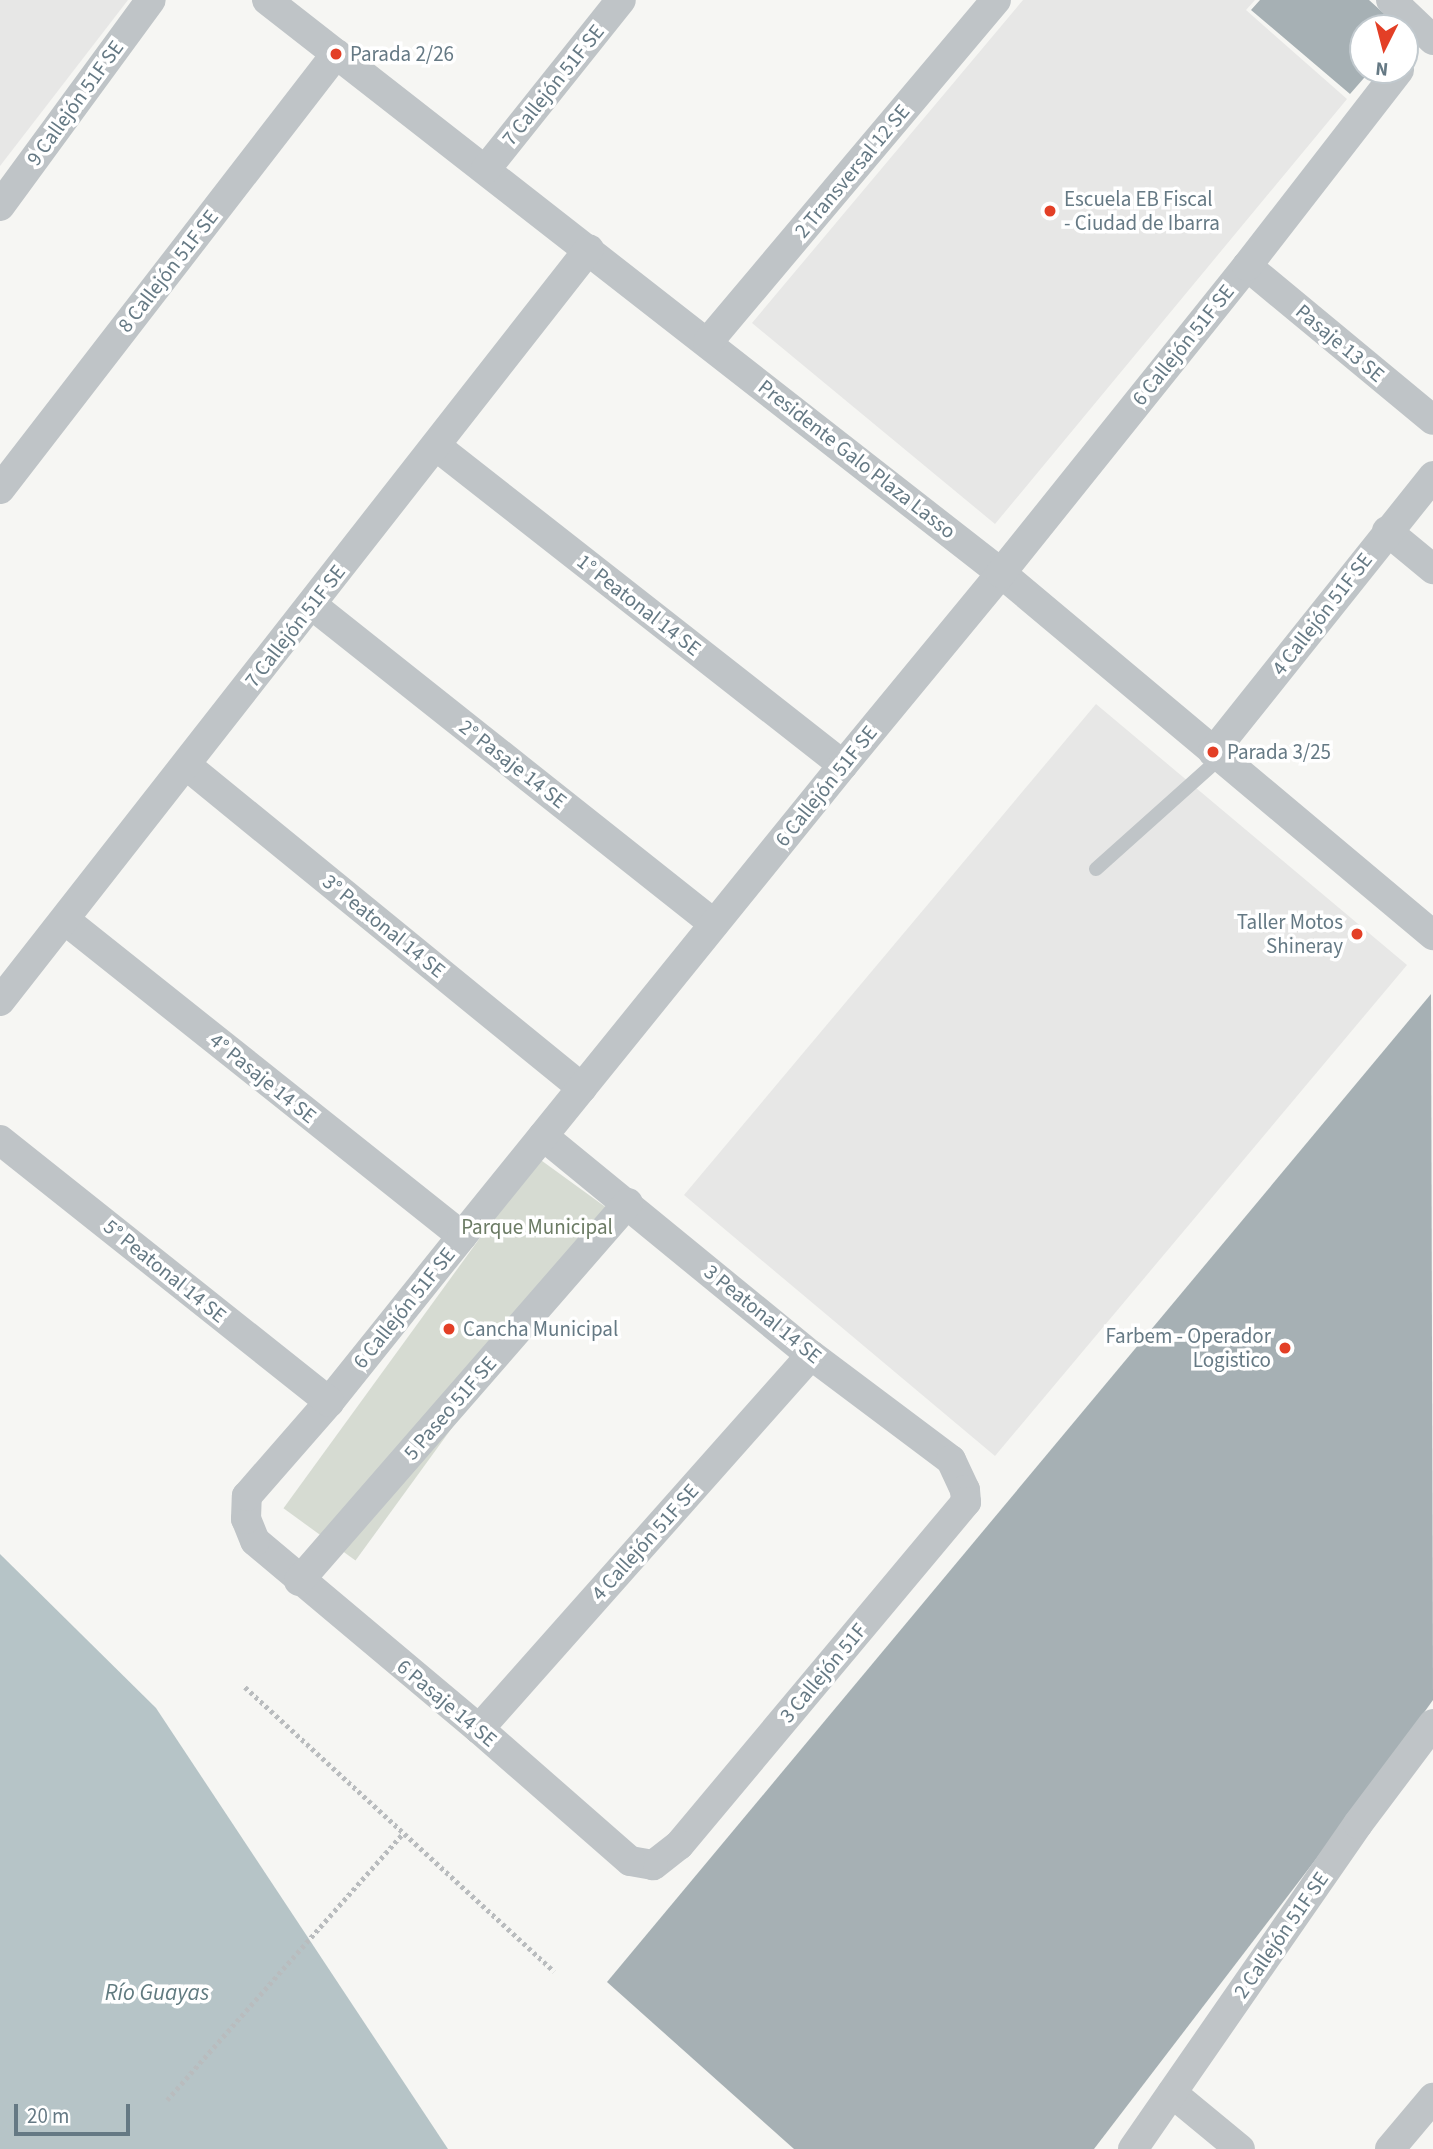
<!DOCTYPE html>
<html>
<head>
<meta charset="utf-8">
<style>
	body { margin:0 }
	#map { position:relative; width:1433px; height:2149px; overflow:hidden; background:#f6f6f3; font-family:"Source Sans 3",sans-serif }
	div>[style] { position:absolute }
	.built>* { inset:0; background:#e7e7e6; transform-origin:0 0 }
	.green>* { inset:0; background:#d6dbd2; transform-origin:0 0 }
	.water>* { inset:0; background:#b6c4c7 }
	.building>* { inset:0; background:#a6b0b4 }
	.path>* { height:4.5px; margin-top:-2.25px; transform-origin:0; background:repeating-linear-gradient(90deg,#b9bcbe 0 3.5px,transparent 0 7px) }
	.lane>* { height:14px; margin:-7px; padding:0 7px; transform-origin:7px; border-radius:7px; background:#bfc4c7 }
	.street>* { height:30px; margin:-15px; padding:0 15px; transform-origin:15px; border-radius:15px; background:#bfc4c7 }
	.dots>* { width:19px; height:19px; translate:-50% -50%; box-sizing:border-box; border:4px solid #fff; border-radius:50% }
	span { translate:-50% -50%; white-space:nowrap; text-align:center; line-height:1.15; -webkit-text-stroke:7px #fff; paint-order:stroke }
	.poi-label { font-size:21px; color:#657984 }
	.left { translate:0 -50%; text-align:left }
	.right { translate:-100% -50%; text-align:right }
	.street-label { font-size:21px; color:#657984 }
	.park-label { font-size:21px; color:#6b7b64 }
	.water-label { font-size:23px; color:#617b80; font-style:italic }
	.north { position:absolute; left:1349px; top:14px; width:70px; height:70px; box-sizing:border-box; background:#fff; border:2px solid #c1c9ce; border-radius:50%; rotate:186deg; font-size:19px; font-weight:700; line-height:28px; text-align:center; color:#657984 }
	.north::after { content:''; display:block; margin:auto; width:24px; height:32px; background:#e33f26; clip-path:polygon(50% 0,100% 100%,50% 72%,0 100%) }
	.scale { position:absolute; left:14px; top:2104px; width:116px; height:32px; box-sizing:border-box; border:4px solid #657984; border-top:0; padding-left:9px; font-size:21px; line-height:24px; white-space:nowrap; color:#657984; -webkit-text-stroke:5px #fff; paint-order:stroke }
</style>
</head>
<body>
<div id="map">
	<div class="built">
		<div style="clip-path:polygon(0 0,128px 0,0 166px)"></div>
		<div style="clip-path:polygon(1023px 0,1255px 0,1246px 10px,1347px 99px,995px 524px,752px 323px)"></div>
		<div style="left:1096px;top:704px;width:406px;height:641px;rotate:40deg"></div>
	</div>
	<div class="green">
		<div style="left:538px;top:1158px;width:89px;height:433px;rotate:36deg"></div>
	</div>
	<div class="water">
		<div style="clip-path:polygon(0 1554px,156px 1708px,448px 2149px,0 2149px)"></div>
	</div>
	<div class="building">
		<div style="clip-path:polygon(1260px 0,1369px 0,1400px 28px,1363px 28px,1363px 70px,1371px 70px,1350px 94px,1251px 10px)"></div>
		<div style="clip-path:polygon(1431px 994px,1433px 1700px,1362px 1799px,1094px 2149px,794px 2149px,607px 1982px)"></div>
	</div>
	<div class="path">
		<div style="left:245px;top:1687px;width:420px;rotate:42.6deg"></div>
		<div style="left:167px;top:2100px;width:356px;rotate:-48.5deg"></div>
	</div>
	<div class="lane">
		<div style="left:1096px;top:869px;width:166px;rotate:-41.8deg"></div>
	</div>
	<div class="street">
		<div style="left:267px;top:0;width:931px;rotate:37.98deg"></div>
		<div style="left:1001px;top:573px;width:564px;rotate:39.96deg"></div>
		<div style="left:1391px;top:0;width:58px;rotate:43.6deg"></div>
		<div style="left:486px;top:169px;width:216px;rotate:-51.4deg"></div>
		<div style="left:0;top:206px;width:255px;rotate:-53.8deg"></div>
		<div style="left:1247px;top:266px;width:241px;rotate:39.6deg"></div>
		<div style="left:708px;top:342px;width:447px;rotate:-49.9deg"></div>
		<div style="left:436px;top:446px;width:517px;rotate:38.09deg"></div>
		<div style="left:0;top:489px;width:550px;rotate:-52.32deg"></div>
		<div style="left:1387px;top:531px;width:60px;rotate:39.6deg"></div>
		<div style="left:312px;top:605px;width:513px;rotate:38.43deg"></div>
		<div style="left:1213px;top:752px;width:353px;rotate:-51.4deg"></div>
		<div style="left:186px;top:765px;width:511px;rotate:39.2deg"></div>
		<div style="left:65px;top:920px;width:507px;rotate:38.52deg"></div>
		<div style="left:0;top:1001px;width:955px;rotate:-51.93deg"></div>
		<div style="left:543px;top:1136px;width:346px;rotate:39.3deg"></div>
		<div style="left:811px;top:1355px;width:175px;rotate:36.9deg"></div>
		<div style="left:951px;top:1460px;width:33px;rotate:65deg"></div>
		<div style="left:965px;top:1490px;width:12px;rotate:85deg"></div>
		<div style="left:966px;top:1502px;width:447px;rotate:129.9deg"></div>
		<div style="left:679px;top:1845px;width:33px;rotate:142deg"></div>
		<div style="left:653px;top:1865px;width:23px;rotate:-170deg"></div>
		<div style="left:630px;top:1861px;width:201px;rotate:-138.8deg"></div>
		<div style="left:479px;top:1729px;width:292px;rotate:-140deg"></div>
		<div style="left:255px;top:1541px;width:24px;rotate:-112deg"></div>
		<div style="left:246px;top:1519px;width:23px;rotate:-88deg"></div>
		<div style="left:247px;top:1496px;width:125px;rotate:-48.9deg"></div>
		<div style="left:329px;top:1402px;width:213px;rotate:-51.3deg"></div>
		<div style="left:462px;top:1236px;width:606px;rotate:-51.03deg"></div>
		<div style="left:843px;top:765px;width:249px;rotate:-50.5deg"></div>
		<div style="left:1001px;top:573px;width:393px;rotate:-51.3deg"></div>
		<div style="left:1247px;top:266px;width:248px;rotate:-52.2deg"></div>
		<div style="left:0;top:1140px;width:421px;rotate:38.5deg"></div>
		<div style="left:299px;top:1581px;width:501px;rotate:-48.96deg"></div>
		<div style="left:479px;top:1729px;width:500px;rotate:-48.4deg"></div>
		<div style="left:1172px;top:2093px;width:88px;rotate:39.5deg"></div>
		<div style="left:1133px;top:2149px;width:395px;rotate:-55.3deg"></div>
		<div style="left:1358px;top:1824px;width:125px;rotate:-53.1deg"></div>
		<div style="left:1390px;top:2149px;width:67px;rotate:-49.9deg"></div>
	</div>
	<div class="dots">
		<div style="left:336px;top:54px;background:#e33f26"></div>
		<div style="left:1050px;top:211px;background:#e33f26"></div>
		<div style="left:1213px;top:752px;background:#e33f26"></div>
		<div style="left:1357px;top:934px;background:#e33f26"></div>
		<div style="left:449px;top:1329px;background:#e33f26"></div>
		<div style="left:1285px;top:1348px;background:#e33f26"></div>
	</div>
	<div class="poi-label">
		<span class="left" style="left:350px;top:54px">Parada 2/26</span>
		<span class="left" style="left:1064px;top:211px">Escuela EB Fiscal<br>- Ciudad de Ibarra</span>
		<span class="left" style="left:1227px;top:752px">Parada 3/25</span>
		<span class="right" style="left:1343px;top:934px">Taller Motos<br>Shineray</span>
		<span class="left" style="left:463px;top:1329px">Cancha Municipal</span>
		<span class="right" style="left:1271px;top:1348px">Farbem - Operador<br>Logistico</span>
	</div>
	<div class="street-label">
		<span style="left:553px;top:85px;rotate:-51deg">7 Callejón 51F SE</span>
		<span style="left:75px;top:103px;rotate:-54deg">9 Callejón 51F SE</span>
		<span style="left:852px;top:171px;rotate:-50deg">2 Transversal 12 SE</span>
		<span style="left:168px;top:271px;rotate:-52deg">8 Callejón 51F SE</span>
		<span style="left:1340px;top:343px;rotate:40deg">Pasaje 13 SE</span>
		<span style="left:1183px;top:345px;rotate:-51deg">6 Callejón 51F SE</span>
		<span style="left:857px;top:459px;rotate:38deg">Presidente Galo Plaza Lasso</span>
		<span style="left:639px;top:605px;rotate:38deg">1° Peatonal 14 SE</span>
		<span style="left:1322px;top:614px;rotate:-52deg">4 Callejón 51F SE</span>
		<span style="left:295px;top:626px;rotate:-52deg">7 Callejón 51F SE</span>
		<span style="left:513px;top:764px;rotate:38deg">2° Pasaje 14 SE</span>
		<span style="left:826px;top:786px;rotate:-51deg">6 Callejón 51F SE</span>
		<span style="left:384px;top:926px;rotate:39deg">3° Peatonal 14 SE</span>
		<span style="left:263px;top:1078px;rotate:39deg">4° Pasaje 14 SE</span>
		<span style="left:165px;top:1271px;rotate:39deg">5° Peatonal 14 SE</span>
		<span style="left:404px;top:1308px;rotate:-51deg">6 Callejón 51F SE</span>
		<span style="left:763px;top:1314px;rotate:39deg">3 Peatonal 14 SE</span>
		<span style="left:450px;top:1408px;rotate:-49deg">5 Paseo 51F SE</span>
		<span style="left:645px;top:1542px;rotate:-48deg">4 Callejón 51F SE</span>
		<span style="left:823px;top:1673px;rotate:-50deg">3 Callejón 51F</span>
		<span style="left:447px;top:1703px;rotate:40deg">6 Pasaje 14 SE</span>
		<span style="left:1281px;top:1935px;rotate:-55deg">2 Callejón 51F SE</span>
	</div>
	<div class="park-label">
		<span style="left:537px;top:1227px">Parque Municipal</span>
	</div>
	<div class="water-label">
		<span style="left:157px;top:1993px">Río Guayas</span>
	</div>
	<div class="north">N</div>
	<div class="scale">20 m</div>
</div>
</body>
</html>
